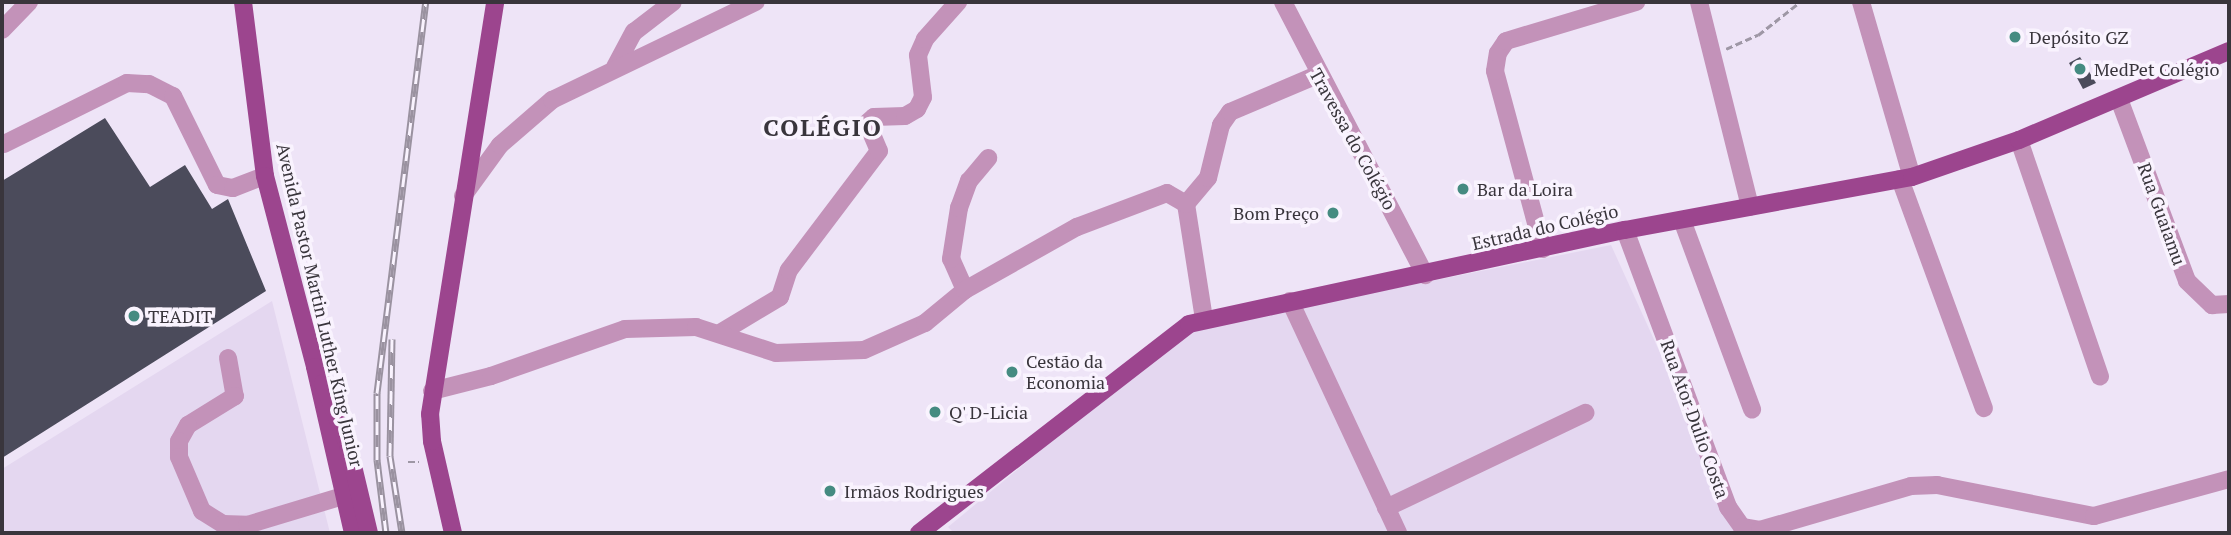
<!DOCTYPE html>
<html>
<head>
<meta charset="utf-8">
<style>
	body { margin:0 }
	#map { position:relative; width:2231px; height:535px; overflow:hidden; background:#eee4f7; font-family:"PT Serif",serif }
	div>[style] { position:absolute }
	.built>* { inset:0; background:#e4d7f0 }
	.building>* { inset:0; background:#4b4b5b }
	.path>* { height:2.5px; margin-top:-1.25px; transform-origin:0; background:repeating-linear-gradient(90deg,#9e97a5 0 7px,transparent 0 10.5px) }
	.minor>* { height:18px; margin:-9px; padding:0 9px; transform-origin:9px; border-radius:9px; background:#c392b9 }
	.major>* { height:18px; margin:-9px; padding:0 9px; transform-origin:9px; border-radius:9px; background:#9c458e }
	.rail>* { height:7px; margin-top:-3.5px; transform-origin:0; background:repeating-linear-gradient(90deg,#f9f3fe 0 13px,#9a92a0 0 26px); box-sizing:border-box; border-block:2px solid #9a92a0 }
	.dots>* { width:19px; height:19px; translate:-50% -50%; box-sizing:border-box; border:4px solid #f9f3fe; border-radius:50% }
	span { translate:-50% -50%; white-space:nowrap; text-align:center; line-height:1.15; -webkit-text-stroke:7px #f9f3fe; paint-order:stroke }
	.poi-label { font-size:18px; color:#39353c }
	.left { translate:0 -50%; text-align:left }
	.right { translate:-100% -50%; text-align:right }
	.street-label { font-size:18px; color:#39353c }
	.district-label { font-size:24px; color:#39353c; font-weight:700; letter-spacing:2px }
	.frame { position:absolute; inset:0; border:4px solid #39353c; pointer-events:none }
</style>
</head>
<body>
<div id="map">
	<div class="built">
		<div style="clip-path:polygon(1611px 245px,1742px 533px,954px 533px,948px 527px,1186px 330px)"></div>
		<div style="clip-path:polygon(272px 301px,330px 533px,3px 533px,2px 469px)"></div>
	</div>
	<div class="building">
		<div style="clip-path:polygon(2080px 57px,2096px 83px,2083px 89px,2069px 63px)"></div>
		<div style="clip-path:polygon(105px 118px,150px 187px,185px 165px,212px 209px,228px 199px,266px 291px,2px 458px,2px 181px)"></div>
	</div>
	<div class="path">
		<div style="left:1726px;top:49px;width:35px;rotate:-24deg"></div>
		<div style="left:1758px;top:35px;width:53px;rotate:-38.2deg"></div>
		<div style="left:408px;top:462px;width:11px"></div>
	</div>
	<div class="minor">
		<div style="left:1283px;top:2px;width:308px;rotate:62.5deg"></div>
		<div style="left:1699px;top:2px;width:211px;rotate:76deg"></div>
		<div style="left:1861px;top:2px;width:182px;rotate:73.8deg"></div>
		<div style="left:2px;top:30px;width:39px;rotate:-46deg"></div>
		<div style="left:615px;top:67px;width:40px;rotate:-62deg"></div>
		<div style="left:634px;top:32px;width:49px;rotate:-37.6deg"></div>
		<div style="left:2119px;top:99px;width:194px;rotate:69.5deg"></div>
		<div style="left:2187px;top:281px;width:35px;rotate:44deg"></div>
		<div style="left:2212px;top:305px;width:17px;rotate:-3deg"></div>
		<div style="left:2019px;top:140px;width:250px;rotate:71.1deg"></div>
		<div style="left:4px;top:144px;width:137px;rotate:-26.4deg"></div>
		<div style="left:127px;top:83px;width:22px;rotate:3deg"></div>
		<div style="left:149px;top:84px;width:27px;rotate:27deg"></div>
		<div style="left:173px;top:96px;width:99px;rotate:63.7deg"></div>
		<div style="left:217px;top:185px;width:16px;rotate:11deg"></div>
		<div style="left:233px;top:188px;width:34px;rotate:-21deg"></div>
		<div style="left:1900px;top:179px;width:244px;rotate:69.9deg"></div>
		<div style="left:463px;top:196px;width:63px;rotate:-54deg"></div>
		<div style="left:500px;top:145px;width:69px;rotate:-40.9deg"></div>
		<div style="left:552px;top:100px;width:226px;rotate:-25.7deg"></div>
		<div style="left:1682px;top:220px;width:202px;rotate:69.7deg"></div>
		<div style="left:1625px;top:230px;width:296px;rotate:69.6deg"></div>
		<div style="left:1728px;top:507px;width:24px;rotate:55deg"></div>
		<div style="left:1742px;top:527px;width:18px;rotate:9deg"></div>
		<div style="left:1760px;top:530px;width:157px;rotate:-16.2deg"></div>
		<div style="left:1911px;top:486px;width:26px;rotate:-2deg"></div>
		<div style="left:1937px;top:485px;width:160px;rotate:11.2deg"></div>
		<div style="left:2094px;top:516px;width:140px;rotate:-15.3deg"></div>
		<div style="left:1543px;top:249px;width:184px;rotate:-105.1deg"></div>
		<div style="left:1495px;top:71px;width:18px;rotate:-81deg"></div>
		<div style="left:1498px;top:53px;width:14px;rotate:-56deg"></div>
		<div style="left:1506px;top:41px;width:136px;rotate:-16.7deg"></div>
		<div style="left:965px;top:290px;width:34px;rotate:-114deg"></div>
		<div style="left:951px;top:259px;width:52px;rotate:-81.1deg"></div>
		<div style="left:959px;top:208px;width:29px;rotate:-70deg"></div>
		<div style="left:969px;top:181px;width:30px;rotate:-50deg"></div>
		<div style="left:1290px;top:301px;width:256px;rotate:65deg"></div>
		<div style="left:1204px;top:319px;width:116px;rotate:-98.9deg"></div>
		<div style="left:1186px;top:204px;width:34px;rotate:-50deg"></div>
		<div style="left:1208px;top:178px;width:55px;rotate:-76.2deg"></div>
		<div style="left:1221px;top:125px;width:16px;rotate:-55deg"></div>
		<div style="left:1230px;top:112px;width:95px;rotate:-23deg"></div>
		<div style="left:720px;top:333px;width:70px;rotate:-31deg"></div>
		<div style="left:780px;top:297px;width:28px;rotate:-72deg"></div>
		<div style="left:789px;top:270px;width:149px;rotate:-52.9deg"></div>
		<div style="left:879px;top:151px;width:30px;rotate:-113deg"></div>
		<div style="left:867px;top:123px;width:9px;rotate:-41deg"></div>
		<div style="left:874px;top:117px;width:31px;rotate:-2deg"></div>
		<div style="left:905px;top:116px;width:14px;rotate:-30deg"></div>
		<div style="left:917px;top:109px;width:13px;rotate:-63deg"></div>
		<div style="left:923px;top:97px;width:42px;rotate:-96.8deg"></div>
		<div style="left:918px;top:55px;width:17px;rotate:-66deg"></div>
		<div style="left:925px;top:39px;width:50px;rotate:-48.3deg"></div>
		<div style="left:228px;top:358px;width:39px;rotate:80deg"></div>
		<div style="left:235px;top:396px;width:55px;rotate:148.3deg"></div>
		<div style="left:188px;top:425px;width:18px;rotate:119deg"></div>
		<div style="left:179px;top:441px;width:16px;rotate:90deg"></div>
		<div style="left:179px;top:457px;width:59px;rotate:66.9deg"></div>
		<div style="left:202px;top:511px;width:25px;rotate:32deg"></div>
		<div style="left:223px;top:524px;width:24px;rotate:2deg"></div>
		<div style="left:247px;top:525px;width:100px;rotate:-16.8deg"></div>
		<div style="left:432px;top:391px;width:61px;rotate:-14.3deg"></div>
		<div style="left:491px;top:376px;width:142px;rotate:-19.3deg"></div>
		<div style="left:625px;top:329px;width:71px;rotate:-1.6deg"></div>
		<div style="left:696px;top:327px;width:84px;rotate:18deg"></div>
		<div style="left:776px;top:353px;width:88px;rotate:-2deg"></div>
		<div style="left:864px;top:350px;width:67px;rotate:-23.9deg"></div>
		<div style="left:925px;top:323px;width:52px;rotate:-39.5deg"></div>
		<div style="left:965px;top:290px;width:129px;rotate:-29.4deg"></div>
		<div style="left:1077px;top:227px;width:96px;rotate:-20.7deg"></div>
		<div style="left:1167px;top:193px;width:22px;rotate:30deg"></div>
		<div style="left:1386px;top:508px;width:221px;rotate:-25.5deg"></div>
	</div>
	<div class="major">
		<div style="left:243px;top:2px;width:175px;rotate:82.8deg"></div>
		<div style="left:265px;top:176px;width:197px;rotate:75.3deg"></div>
		<div style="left:315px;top:367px;width:170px;rotate:77.1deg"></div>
		<div style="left:323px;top:383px;width:67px;rotate:68deg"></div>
		<div style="left:348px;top:445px;width:90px;rotate:76.6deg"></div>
		<div style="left:453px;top:533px;width:94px;rotate:-102.9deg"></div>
		<div style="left:432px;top:441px;width:27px;rotate:-94deg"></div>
		<div style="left:430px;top:414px;width:417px;rotate:-81deg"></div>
		<div style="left:919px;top:533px;width:341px;rotate:-37.7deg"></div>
		<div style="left:1189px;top:324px;width:446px;rotate:-12.2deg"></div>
		<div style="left:1625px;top:230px;width:292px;rotate:-10.5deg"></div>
		<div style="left:1912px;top:177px;width:113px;rotate:-19.1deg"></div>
		<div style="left:2019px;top:140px;width:228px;rotate:-23deg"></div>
	</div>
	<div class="rail">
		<div style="left:392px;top:339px;width:117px;rotate:91deg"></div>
		<div style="left:390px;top:456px;width:78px;rotate:81.1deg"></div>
		<div style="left:386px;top:533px;width:74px;rotate:-97deg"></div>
		<div style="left:377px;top:460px;width:67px;rotate:-90deg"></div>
		<div style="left:377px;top:393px;width:394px;rotate:-82.9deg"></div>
	</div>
	<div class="dots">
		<div style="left:2015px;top:37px;background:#458b81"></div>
		<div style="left:2080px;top:69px;background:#458b81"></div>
		<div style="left:1463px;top:189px;background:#458b81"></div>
		<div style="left:1333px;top:213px;background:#458b81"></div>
		<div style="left:134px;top:316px;background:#458b81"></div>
		<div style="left:1012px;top:372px;background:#458b81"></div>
		<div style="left:935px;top:412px;background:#458b81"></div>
		<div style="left:830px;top:491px;background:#458b81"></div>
	</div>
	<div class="poi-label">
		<span class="left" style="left:2029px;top:37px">Depósito GZ</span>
		<span class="left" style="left:2094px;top:69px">MedPet Colégio</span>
		<span class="left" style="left:1477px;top:189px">Bar da Loira</span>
		<span class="right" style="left:1319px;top:213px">Bom Preço</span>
		<span class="left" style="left:148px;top:316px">TEADIT</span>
		<span class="left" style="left:1026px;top:372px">Cestão da<br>Economia</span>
		<span class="left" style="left:949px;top:412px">Q' D-Licia</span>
		<span class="left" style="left:844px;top:491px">Irmãos Rodrigues</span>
	</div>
	<div class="street-label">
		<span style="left:1353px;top:139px;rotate:61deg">Travessa do Colégio</span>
		<span style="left:2162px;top:214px;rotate:70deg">Rua Guaiamu</span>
		<span style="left:1545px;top:227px;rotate:-13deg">Estrada do Colégio</span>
		<span style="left:320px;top:305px;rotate:77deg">Avenida Pastor Martin Luther King Junior</span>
		<span style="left:1695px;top:419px;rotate:70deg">Rua Ator Dulio Costa</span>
	</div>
	<div class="district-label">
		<span style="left:823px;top:128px">COLÉGIO</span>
	</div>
	<div class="frame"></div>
</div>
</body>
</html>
